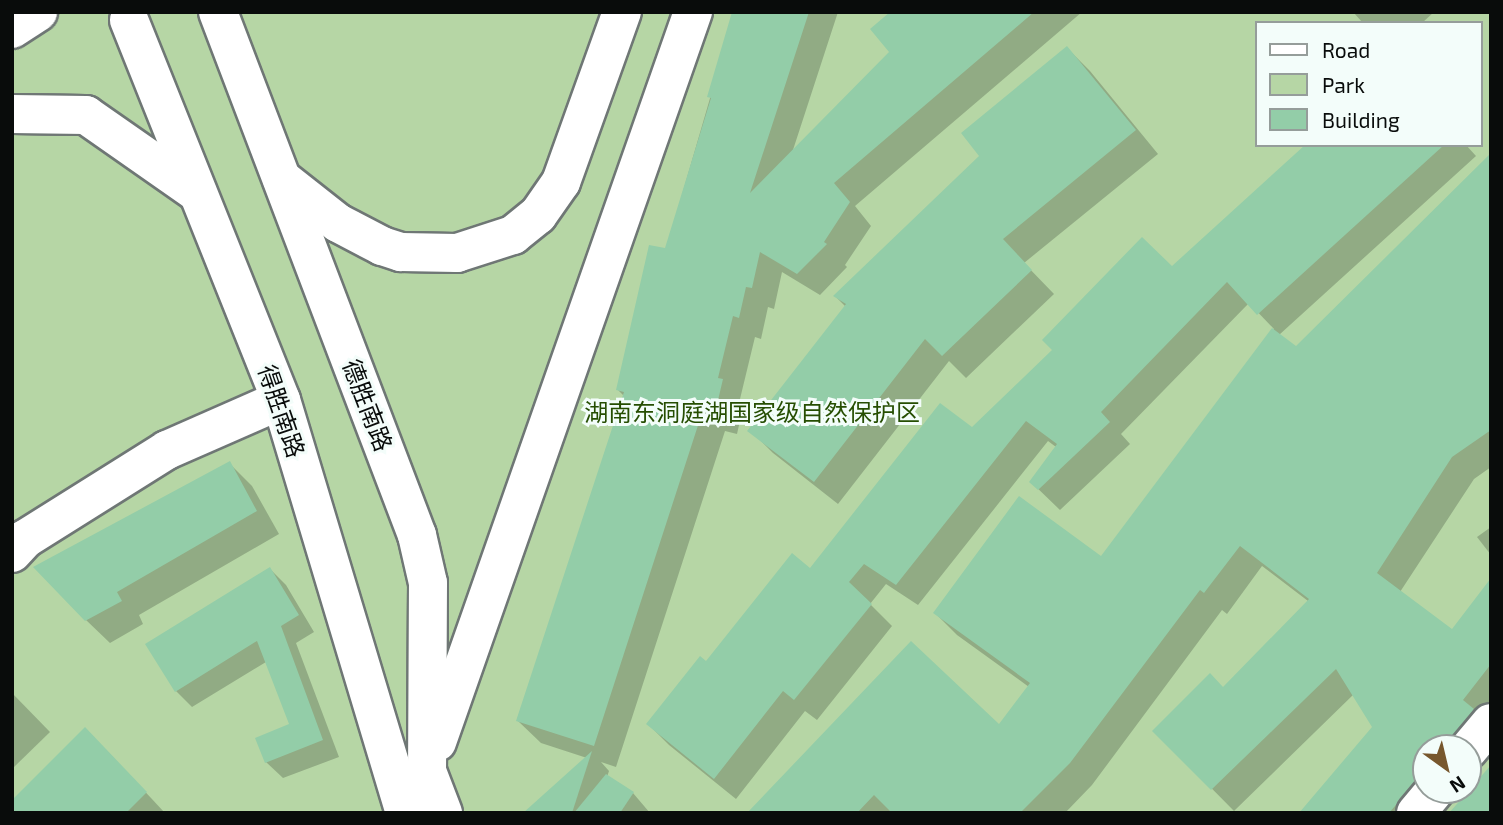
<!DOCTYPE html>
<html>
<head>
<meta charset="utf-8">
<style>
	body { margin:0 }
	#map { position:relative; width:1503px; height:825px; overflow:hidden; background:#e6efed; font-family:"Exo 2","Noto Sans SC",sans-serif }
	div>[style] { position:absolute }
	.green>* { inset:0; background:#b6d6a5 }
	.shadow>* { inset:0; background:#0003 }
	.building>* { inset:0; background:#93cda8 }
	.roads { filter:drop-shadow(2px 0 #6f7775) drop-shadow(-2px 0 #6f7775) drop-shadow(0 2px #6f7775) drop-shadow(0 -2px #6f7775) }
	.minor>* { height:38px; margin:-19px; padding:0 19px; transform-origin:19px; border-radius:19px; background:#fff }
	.major>* { height:38px; margin:-19px; padding:0 19px; transform-origin:19px; border-radius:19px; background:#fff }
	span { translate:-50% -50%; white-space:nowrap; text-align:center; line-height:1.15; -webkit-text-stroke:6px #f3fdfa; paint-order:stroke }
	.street-label { font-size:24px; color:#090c0b }
	.park-label { font-size:24px; color:#264e02 }
	.frame { position:absolute; inset:0; border:14px solid #090c0b; pointer-events:none }
	.legend { position:absolute; left:1255px; top:21px; width:228px; height:126px; box-sizing:border-box; background:#f3fdfa; border:2px solid #959d9a; margin:0; padding:9px 12px; list-style:none; font-size:21px; color:#090c0b }
	.legend li { display:flex; align-items:center; gap:14px; height:35px }
	.legend b { width:35px; border:2px solid #959d9a }
	.north { position:absolute; left:1412px; top:734px; width:70px; height:70px; box-sizing:border-box; background:#f3fdfa; border:2px solid #959d9a; border-radius:50%; rotate:146deg; font-size:19px; font-weight:700; line-height:28px; text-align:center; color:#090c0b }
	.north::after { content:''; display:block; margin:auto; width:24px; height:32px; background:#77572d; clip-path:polygon(50% 0,100% 100%,50% 72%,0 100%) }
</style>
</head>
<body>
<div id="map">
	<div class="green">
		<div style="clip-path:polygon(evenodd,12px 12px,1491px 12px,1491px 813px,12px 813px,12px 12px,1256px 23px,1480px 23px,1480px 145px,1256px 145px,1256px 23px,12px 12px,1426px 748px,1468px 748px,1468px 790px,1426px 790px,1426px 748px)"></div>
	</div>
	<div class="shadow">
		<div style="clip-path:polygon(735px 12px,838px 12px,792px 153px,891px 52px,893px 12px,1082px 12px,855px 206px,871px 226px,845px 265px,847px 267px,820px 295px,782px 272px,774px 309px,768px 307px,761px 339px,755px 337px,740px 399px,744px 403px,737px 434px,725px 431px,616px 767px,601px 762px,609px 771px,607px 777px,633px 793px,650px 813px,525px 813px,587px 758px,541px 743px,518px 721px,624px 396px,618px 390px,666px 250px)"></div>
		<div style="clip-path:polygon(1353px 12px,1434px 12px,1422px 23px,1363px 23px)"></div>
		<div style="clip-path:polygon(1067px 48px,1090px 71px,1158px 154px,1024px 263px,1054px 294px,966px 378px,949px 361px,838px 504px,773px 453px,750px 430px,846px 307px,835px 296px,982px 156px)"></div>
		<div style="clip-path:polygon(1308px 145px,1466px 145px,1476px 156px,1279px 335px,1297px 348px,1491px 158px,1491px 467px,1474px 479px,1400px 592px,1453px 631px,1491px 581px,1491px 714px,1468px 748px,1426px 748px,1429px 813px,1301px 813px,1374px 727px,1354px 694px,1234px 811px,1155px 731px,1224px 689px,1308px 601px,1262px 566px,1227px 614px,1222px 610px,1092px 785px,1065px 813px,757px 813px,999px 727px,1029px 687px,957px 635px,935px 613px,1101px 558px,1274px 329px,1249px 303px,1121px 434px,1130px 444px,1060px 510px,1031px 482px,1056px 447px,1048px 441px,918px 605px,886px 584px,870px 604px,892px 626px,817px 720px,805px 711px,736px 799px,669px 745px,648px 724px,706px 663px,811px 570px,972px 429px,1172px 269px)"></div>
		<div style="clip-path:polygon(229px 463px,252px 486px,279px 534px,139px 615px,143px 624px,110px 643px,86px 620px)"></div>
		<div style="clip-path:polygon(1491px 527px,1491px 555px,1477px 537px)"></div>
		<div style="clip-path:polygon(270px 569px,286px 585px,314px 632px,296px 643px,339px 757px,283px 778px,266px 762px,291px 725px,266px 662px,192px 707px,176px 691px)"></div>
		<div style="clip-path:polygon(12px 693px,50px 732px,12px 769px)"></div>
		<div style="clip-path:polygon(108px 752px,165px 813px,12px 813px)"></div>
	</div>
	<div class="building">
		<div style="clip-path:polygon(732px 12px,809px 12px,750px 193px,889px 52px,870px 29px,890px 12px,1034px 12px,834px 183px,850px 202px,824px 242px,827px 244px,797px 274px,760px 252px,752px 288px,746px 287px,739px 318px,733px 316px,718px 378px,723px 379px,715px 413px,703px 410px,594px 746px,516px 721px,624px 392px,616px 390px,649px 245px,665px 248px,711px 98px,707px 97px)"></div>
		<div style="clip-path:polygon(1067px 46px,1136px 130px,1003px 239px,1032px 270px,942px 356px,925px 339px,814px 482px,747px 431px,846px 304px,833px 296px,979px 156px,961px 133px)"></div>
		<div style="clip-path:polygon(1305px 145px,1444px 145px,1257px 315px,1227px 282px,1101px 412px,1110px 422px,1038px 490px,1029px 482px,1057px 444px,1026px 421px,896px 585px,864px 564px,849px 582px,872px 604px,794px 700px,783px 691px,714px 779px,646px 724px,700px 656px,706px 661px,792px 553px,810px 568px,940px 403px,972px 427px,1052px 350px,1042px 340px,1142px 237px,1172px 266px)"></div>
		<div style="clip-path:polygon(1491px 153px,1491px 430px,1452px 457px,1377px 573px,1452px 629px,1491px 578px,1491px 664px,1463px 700px,1474px 709px,1445px 748px,1426px 748px,1426px 770px,1389px 813px,1299px 813px,1372px 727px,1336px 669px,1211px 790px,1152px 731px,1210px 673px,1223px 687px,1309px 599px,1240px 546px,1204px 593px,1200px 590px,1070px 763px,1020px 813px,892px 813px,874px 795px,857px 813px,747px 813px,911px 641px,999px 724px,1030px 683px,933px 613px,1019px 496px,1101px 556px,1272px 328px,1296px 346px)"></div>
		<div style="clip-path:polygon(230px 461px,257px 511px,117px 592px,122px 601px,85px 621px,33px 567px)"></div>
		<div style="clip-path:polygon(270px 567px,299px 615px,281px 626px,323px 740px,265px 763px,255px 738px,289px 724px,257px 641px,175px 692px,145px 644px)"></div>
		<div style="clip-path:polygon(85px 727px,147px 792px,126px 813px,12px 813px,12px 800px)"></div>
		<div style="clip-path:polygon(592px 751px,572px 813px,523px 813px)"></div>
		<div style="clip-path:polygon(1491px 765px,1491px 813px,1449px 813px)"></div>
		<div style="clip-path:polygon(606px 774px,634px 792px,620px 813px,574px 813px)"></div>
	</div>
	<div class="roads">
		<div class="minor">
			<div style="left:12px;top:114px;width:74px;rotate:0.8deg"></div>
			<div style="left:86px;top:115px;width:136px;rotate:34.9deg"></div>
			<div style="left:12px;top:553px;width:19px;rotate:-47deg"></div>
			<div style="left:25px;top:539px;width:168px;rotate:-32.1deg"></div>
			<div style="left:167px;top:450px;width:124px;rotate:-23.7deg"></div>
			<div style="left:1468px;top:750px;width:35px;rotate:-50deg"></div>
			<div style="left:1416px;top:813px;width:30px;rotate:-50deg"></div>
		</div>
		<div class="major">
			<div style="left:218px;top:12px;width:560px;rotate:69.17deg"></div>
			<div style="left:417px;top:535px;width:49px;rotate:77.1deg"></div>
			<div style="left:428px;top:583px;width:188px;rotate:90.3deg"></div>
			<div style="left:427px;top:771px;width:45px;rotate:69.1deg"></div>
			<div style="left:129px;top:20px;width:409px;rotate:68.2deg"></div>
			<div style="left:281px;top:400px;width:431px;rotate:73.3deg"></div>
			<div style="left:12px;top:29px;width:31px;rotate:-33deg"></div>
			<div style="left:282px;top:179px;width:71px;rotate:38.2deg"></div>
			<div style="left:338px;top:223px;width:50px;rotate:27.6deg"></div>
			<div style="left:382px;top:246px;width:20px;rotate:18deg"></div>
			<div style="left:401px;top:252px;width:56px;rotate:1deg"></div>
			<div style="left:457px;top:253px;width:59px;rotate:-17.8deg"></div>
			<div style="left:513px;top:235px;width:32px;rotate:-39deg"></div>
			<div style="left:538px;top:215px;width:40px;rotate:-55.1deg"></div>
			<div style="left:561px;top:182px;width:181px;rotate:-70.3deg"></div>
			<div style="left:437px;top:742px;width:774px;rotate:-70.68deg"></div>
		</div>
	</div>
	<div class="street-label">
		<span style="left:368px;top:405px;rotate:69deg">德胜南路</span>
		<span style="left:282px;top:411px;rotate:71deg">得胜南路</span>
	</div>
	<div class="park-label">
		<span style="left:752px;top:412px">湖南东洞庭湖国家级自然保护区</span>
	</div>
	<div class="frame"></div>
	<ul class="legend">
	<li><b style="height:9px;background:#fff"></b>Road</li>
	<li><b style="height:19px;background:#b6d6a5"></b>Park</li>
	<li><b style="height:19px;background:#93cda8"></b>Building</li>
	</ul>
	<div class="north">N</div>
</div>
</body>
</html>
